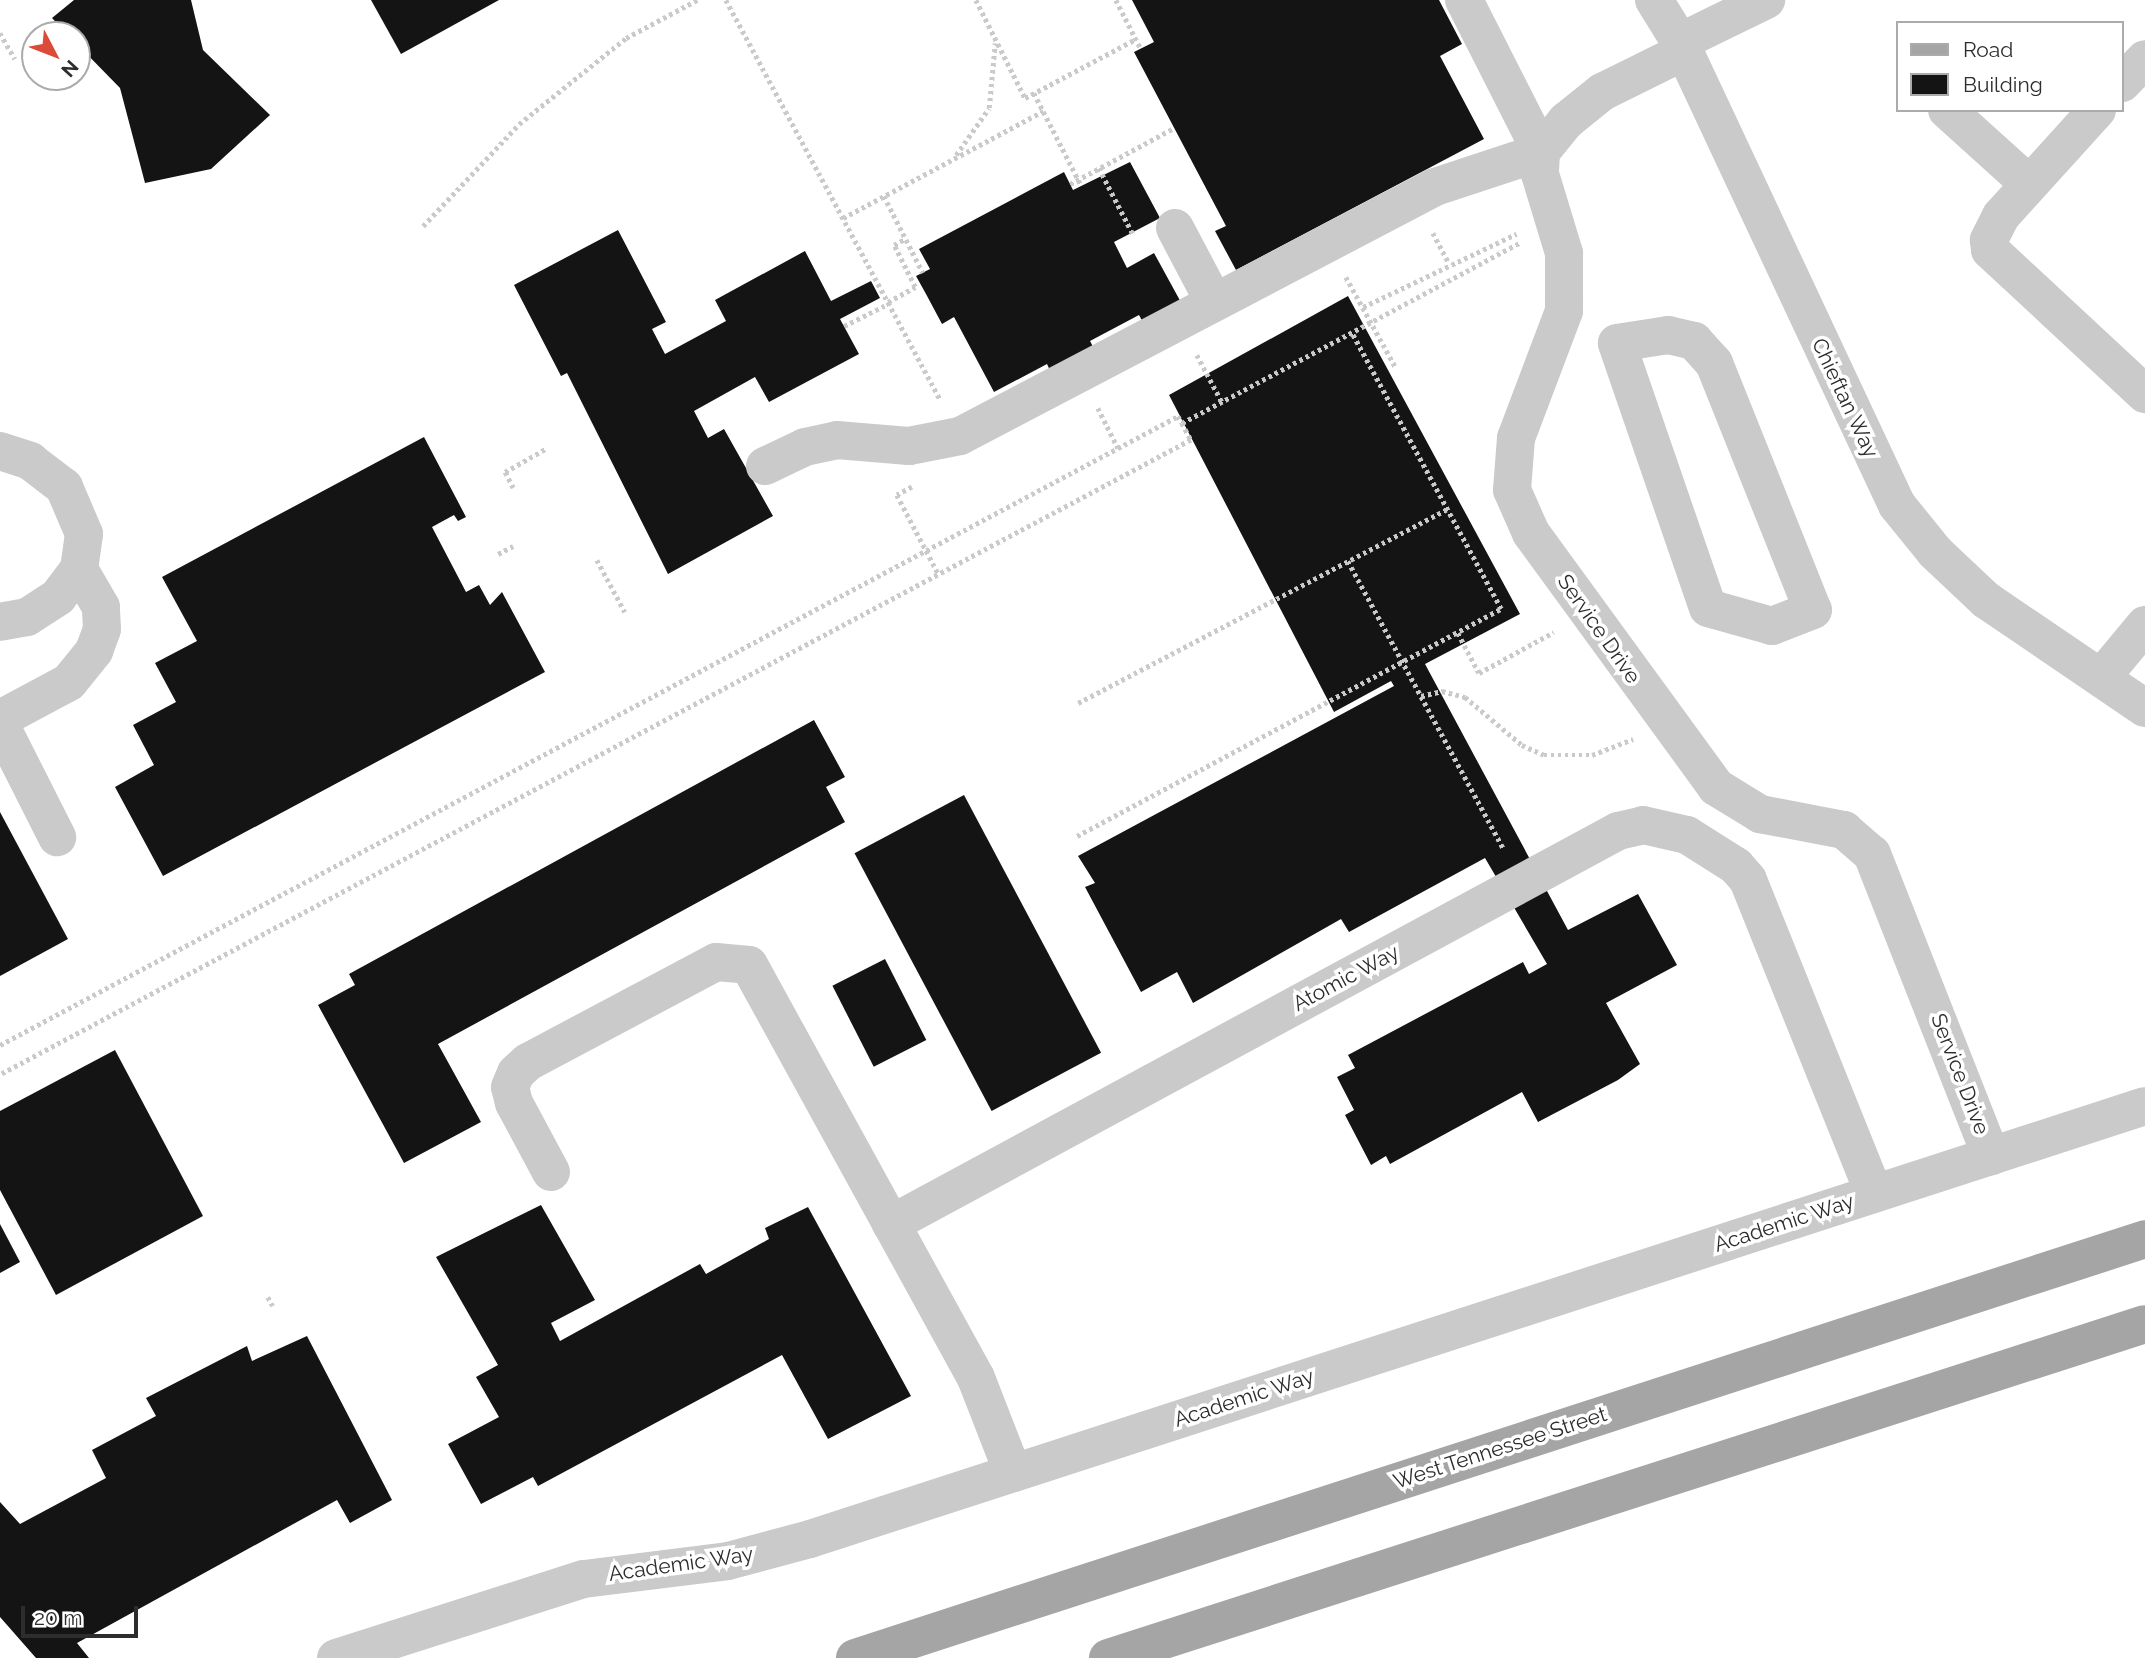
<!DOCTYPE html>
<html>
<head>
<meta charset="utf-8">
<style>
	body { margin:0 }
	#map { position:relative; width:2145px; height:1658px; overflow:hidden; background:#fff; font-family:Raleway,sans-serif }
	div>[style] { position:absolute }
	.building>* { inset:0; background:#141414; transform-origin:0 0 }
	.path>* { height:4.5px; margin-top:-2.25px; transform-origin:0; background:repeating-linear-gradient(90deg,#cacaca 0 3.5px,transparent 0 7px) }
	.minor>* { height:38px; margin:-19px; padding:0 19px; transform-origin:19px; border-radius:19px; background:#cacaca }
	.major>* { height:38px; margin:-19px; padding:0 19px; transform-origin:19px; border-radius:19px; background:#a5a5a5 }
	span { translate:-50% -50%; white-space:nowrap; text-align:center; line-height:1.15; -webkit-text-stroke:7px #fff; paint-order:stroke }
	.street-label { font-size:21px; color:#2d2d2d }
	.legend { position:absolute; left:1896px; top:21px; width:228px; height:91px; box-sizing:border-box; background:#fff; border:2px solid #ababab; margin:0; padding:9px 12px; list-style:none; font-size:21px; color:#2d2d2d }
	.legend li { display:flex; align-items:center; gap:14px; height:35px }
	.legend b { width:35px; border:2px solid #ababab }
	.north { position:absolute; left:21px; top:21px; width:70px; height:70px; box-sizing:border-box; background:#fff; border:2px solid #ababab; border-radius:50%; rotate:132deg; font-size:19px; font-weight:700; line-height:28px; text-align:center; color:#2d2d2d }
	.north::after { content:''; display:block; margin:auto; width:24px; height:32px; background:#da4b3a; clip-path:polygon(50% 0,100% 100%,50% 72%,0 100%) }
	.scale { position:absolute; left:21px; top:1606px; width:117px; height:32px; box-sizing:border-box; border:4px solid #2d2d2d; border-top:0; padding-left:9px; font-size:21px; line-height:24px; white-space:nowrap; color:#2d2d2d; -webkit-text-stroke:5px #fff; paint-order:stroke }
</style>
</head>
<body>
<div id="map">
	<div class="building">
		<div style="clip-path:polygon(74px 0,191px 0,203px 50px,270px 115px,211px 169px,145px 183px,120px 88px,77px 44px,77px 35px,68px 35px,52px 18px)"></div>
		<div style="clip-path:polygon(371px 0,499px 0,401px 54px)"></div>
		<div style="clip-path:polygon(1132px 0,1439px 0,1462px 44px,1440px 56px,1484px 139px,1236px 270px,1215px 231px,1226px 226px,1134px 52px,1154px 42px)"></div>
		<div style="clip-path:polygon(1130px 162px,1160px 218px,1114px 242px,1127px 268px,1154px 253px,1183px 306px,1145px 326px,1139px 315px,1090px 341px,1098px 356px,1054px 379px,1047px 364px,994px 392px,954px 317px,942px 324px,926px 294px,916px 276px,930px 269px,919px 249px,1064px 172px,1073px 190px)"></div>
		<div style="clip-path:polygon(618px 230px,666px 322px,652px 329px,665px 354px,726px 321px,715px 300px,805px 251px,831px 301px,871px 281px,880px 298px,840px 319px,859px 354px,769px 402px,755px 377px,694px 411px,708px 438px,724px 429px,773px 516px,668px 574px,567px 373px,561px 376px,514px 285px)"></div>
		<div style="clip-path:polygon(1348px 296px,1520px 614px,1425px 664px,1568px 930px,1638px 894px,1677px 965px,1606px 1003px,1640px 1064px,1618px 1080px,1538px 1122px,1522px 1092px,1390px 1164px,1386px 1156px,1371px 1165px,1345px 1115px,1354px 1110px,1337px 1077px,1355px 1068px,1348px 1055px,1523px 962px,1529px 974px,1547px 964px,1485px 858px,1349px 932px,1341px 919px,1193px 1003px,1177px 972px,1141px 992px,1085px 887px,1095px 883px,1078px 856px,1394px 686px,1391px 681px,1334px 712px,1169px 395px)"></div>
		<div style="clip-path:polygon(424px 437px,466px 517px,458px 521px,454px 515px,432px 527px,466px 592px,479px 585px,490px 605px,502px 592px,545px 672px,163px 876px,115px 787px,154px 765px,133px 725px,176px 702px,155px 663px,197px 641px,162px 577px)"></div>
		<div style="clip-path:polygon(814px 720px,845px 777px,826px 787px,845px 822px,438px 1044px,481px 1122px,404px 1163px,318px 1005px,355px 985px,349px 974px)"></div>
		<div style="left:964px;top:795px;width:292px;height:124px;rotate:62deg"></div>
		<div style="clip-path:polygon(0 812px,68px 939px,0 976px)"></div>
		<div style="left:885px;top:959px;width:91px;height:59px;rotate:63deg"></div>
		<div style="clip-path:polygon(115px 1050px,203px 1216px,56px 1295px,0 1190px,0 1111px)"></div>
		<div style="clip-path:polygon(541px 1205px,595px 1300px,551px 1323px,560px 1341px,700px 1264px,706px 1274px,769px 1239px,765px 1228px,808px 1207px,911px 1396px,828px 1439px,782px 1355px,538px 1486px,533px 1477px,481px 1504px,448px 1444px,499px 1417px,476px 1377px,498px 1365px,436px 1257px)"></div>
		<div style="clip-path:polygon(0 1224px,20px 1262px,0 1273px)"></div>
		<div style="clip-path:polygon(307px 1336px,392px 1500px,350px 1523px,337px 1500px,77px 1643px,89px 1658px,36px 1658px,0 1617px,0 1502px,20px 1524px,106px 1478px,92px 1450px,156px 1416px,146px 1398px,247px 1346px,252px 1361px)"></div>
	</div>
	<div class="path">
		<div style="left:726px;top:0;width:453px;rotate:61.8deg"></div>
		<div style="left:976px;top:0;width:110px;rotate:63.4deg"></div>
		<div style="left:1025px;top:98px;width:126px;rotate:-28deg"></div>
		<div style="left:1116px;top:0;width:55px;rotate:63deg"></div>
		<div style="left:0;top:33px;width:30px;rotate:60deg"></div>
		<div style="left:1034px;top:93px;width:103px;rotate:62.9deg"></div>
		<div style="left:956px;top:155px;width:57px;rotate:-54.9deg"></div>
		<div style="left:989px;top:108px;width:65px;rotate:-84.7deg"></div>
		<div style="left:1099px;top:168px;width:76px;rotate:62.8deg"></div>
		<div style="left:1070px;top:184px;width:118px;rotate:-28.3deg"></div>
		<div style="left:884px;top:196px;width:86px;rotate:63.1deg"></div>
		<div style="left:843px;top:218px;width:227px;rotate:-28.1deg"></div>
		<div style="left:423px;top:226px;width:140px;rotate:-46.7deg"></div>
		<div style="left:519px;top:124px;width:137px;rotate:-38.8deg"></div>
		<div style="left:626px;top:38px;width:81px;rotate:-28.2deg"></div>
		<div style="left:1433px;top:233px;width:34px;rotate:62deg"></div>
		<div style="left:1346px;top:277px;width:104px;rotate:61.2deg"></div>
		<div style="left:888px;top:302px;width:31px;rotate:-29deg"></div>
		<div style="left:915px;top:287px;width:47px;rotate:-116.6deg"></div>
		<div style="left:894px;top:245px;width:13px;rotate:-29deg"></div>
		<div style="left:1363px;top:307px;width:170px;rotate:-25.5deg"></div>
		<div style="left:844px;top:326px;width:51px;rotate:-26.6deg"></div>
		<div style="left:1197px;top:355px;width:53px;rotate:62deg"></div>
		<div style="left:1098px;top:408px;width:45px;rotate:63.4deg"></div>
		<div style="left:1182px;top:423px;width:384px;rotate:-28.1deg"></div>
		<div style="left:912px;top:487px;width:17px;rotate:152deg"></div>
		<div style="left:897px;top:495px;width:90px;rotate:62.3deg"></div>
		<div style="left:513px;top:488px;width:18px;rotate:-117deg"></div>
		<div style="left:505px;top:472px;width:48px;rotate:-29.7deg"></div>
		<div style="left:498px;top:554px;width:17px;rotate:-28deg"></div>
		<div style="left:597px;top:560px;width:59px;rotate:61.7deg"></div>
		<div style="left:1348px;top:561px;width:326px;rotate:61.6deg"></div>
		<div style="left:1458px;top:633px;width:45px;rotate:62.3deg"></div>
		<div style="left:1479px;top:673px;width:85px;rotate:-28.7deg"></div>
		<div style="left:1421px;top:696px;width:22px;rotate:-13deg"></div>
		<div style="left:1442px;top:691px;width:24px;rotate:15deg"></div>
		<div style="left:1465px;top:697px;width:75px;rotate:40.1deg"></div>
		<div style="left:1522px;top:745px;width:24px;rotate:24deg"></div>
		<div style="left:1544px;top:755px;width:48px"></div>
		<div style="left:1592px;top:755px;width:44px;rotate:-21.3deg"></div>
		<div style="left:1078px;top:703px;width:416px;rotate:-27.7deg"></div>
		<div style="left:1077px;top:836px;width:481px;rotate:-28.2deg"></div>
		<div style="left:1501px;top:609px;width:315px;rotate:-118.4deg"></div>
		<div style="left:0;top:1045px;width:1335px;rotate:-28.1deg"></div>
		<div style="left:1178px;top:416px;width:8px;rotate:60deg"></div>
		<div style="left:1182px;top:423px;width:19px;rotate:62deg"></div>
		<div style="left:1191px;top:440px;width:1350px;rotate:151.94deg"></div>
		<div style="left:268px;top:1297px;width:10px;rotate:61deg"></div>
	</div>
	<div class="minor">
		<div style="left:1464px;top:0;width:170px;rotate:63.1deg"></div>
		<div style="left:1654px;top:0;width:49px;rotate:58.2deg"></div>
		<div style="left:1680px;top:42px;width:511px;rotate:64.89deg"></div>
		<div style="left:1897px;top:505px;width:60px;rotate:51deg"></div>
		<div style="left:1935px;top:552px;width:70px;rotate:43.3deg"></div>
		<div style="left:1986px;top:600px;width:192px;rotate:34.2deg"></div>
		<div style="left:1680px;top:42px;width:96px;rotate:-26deg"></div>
		<div style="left:1685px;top:51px;width:93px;rotate:153.7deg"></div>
		<div style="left:1602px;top:92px;width:46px;rotate:141.1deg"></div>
		<div style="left:1566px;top:121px;width:40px;rotate:129deg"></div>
		<div style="left:1541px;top:152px;width:22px;rotate:93deg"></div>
		<div style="left:1540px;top:174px;width:83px;rotate:73.1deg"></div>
		<div style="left:1564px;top:253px;width:58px;rotate:90deg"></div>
		<div style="left:1564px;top:311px;width:136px;rotate:110.7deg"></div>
		<div style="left:1516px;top:438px;width:52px;rotate:94.4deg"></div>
		<div style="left:1512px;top:490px;width:47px;rotate:66.2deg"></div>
		<div style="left:1531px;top:533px;width:314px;rotate:53.9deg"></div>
		<div style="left:1716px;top:787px;width:52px;rotate:31.5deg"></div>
		<div style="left:1760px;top:814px;width:86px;rotate:10.8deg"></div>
		<div style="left:1844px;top:830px;width:37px;rotate:41deg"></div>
		<div style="left:1872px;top:854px;width:325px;rotate:68.5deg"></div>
		<div style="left:2122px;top:83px;width:33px;rotate:-46deg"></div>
		<div style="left:1947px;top:110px;width:110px;rotate:42.1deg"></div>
		<div style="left:2097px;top:110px;width:143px;rotate:132.2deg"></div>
		<div style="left:2001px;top:216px;width:27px;rotate:117deg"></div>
		<div style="left:1989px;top:240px;width:10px;rotate:84deg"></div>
		<div style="left:1990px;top:250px;width:212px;rotate:42.9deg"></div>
		<div style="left:1175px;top:228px;width:84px;rotate:62.2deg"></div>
		<div style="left:1668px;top:335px;width:27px;rotate:13deg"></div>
		<div style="left:1694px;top:341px;width:30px;rotate:48deg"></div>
		<div style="left:1714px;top:363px;width:266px;rotate:68.2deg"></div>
		<div style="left:1813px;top:610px;width:44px;rotate:158.7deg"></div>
		<div style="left:1772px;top:626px;width:66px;rotate:-164.3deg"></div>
		<div style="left:1708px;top:608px;width:280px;rotate:-109deg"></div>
		<div style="left:1617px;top:343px;width:52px;rotate:-8.9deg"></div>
		<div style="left:0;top:451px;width:32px;rotate:18deg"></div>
		<div style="left:30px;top:461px;width:43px;rotate:37.4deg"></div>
		<div style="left:64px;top:487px;width:51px;rotate:66.9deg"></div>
		<div style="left:84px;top:534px;width:35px;rotate:98deg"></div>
		<div style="left:79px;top:569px;width:35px;rotate:127deg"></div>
		<div style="left:58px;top:597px;width:37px;rotate:147deg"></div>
		<div style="left:27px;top:617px;width:27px;rotate:170deg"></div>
		<div style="left:765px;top:466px;width:44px;rotate:-25.4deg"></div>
		<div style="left:805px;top:447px;width:33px;rotate:-12deg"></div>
		<div style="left:837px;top:440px;width:72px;rotate:4.8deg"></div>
		<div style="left:909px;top:446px;width:52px;rotate:-11.1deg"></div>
		<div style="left:960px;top:436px;width:536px;rotate:-27.66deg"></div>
		<div style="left:1435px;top:187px;width:112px;rotate:-18.3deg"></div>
		<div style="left:2101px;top:678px;width:69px;rotate:-50.3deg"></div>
		<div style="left:0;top:719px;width:78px;rotate:-28.2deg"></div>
		<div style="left:69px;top:682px;width:40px;rotate:-51deg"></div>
		<div style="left:94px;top:651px;width:23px;rotate:-70deg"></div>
		<div style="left:102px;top:629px;width:22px;rotate:-93deg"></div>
		<div style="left:101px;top:607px;width:44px;rotate:-120.1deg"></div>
		<div style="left:0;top:724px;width:127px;rotate:63.2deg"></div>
		<div style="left:551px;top:1172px;width:78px;rotate:-118.2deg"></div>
		<div style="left:514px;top:1103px;width:16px;rotate:-104deg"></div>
		<div style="left:510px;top:1087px;width:15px;rotate:-67deg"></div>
		<div style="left:516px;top:1073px;width:16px;rotate:-43deg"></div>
		<div style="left:528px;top:1062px;width:213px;rotate:-28deg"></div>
		<div style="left:716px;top:962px;width:33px;rotate:5deg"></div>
		<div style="left:749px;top:965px;width:471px;rotate:61.2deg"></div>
		<div style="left:976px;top:1378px;width:102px;rotate:68.7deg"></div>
		<div style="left:891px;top:1224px;width:826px;rotate:-28.39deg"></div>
		<div style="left:1618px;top:831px;width:26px;rotate:-13deg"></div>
		<div style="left:1643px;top:825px;width:45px;rotate:12.8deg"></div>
		<div style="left:1687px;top:835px;width:58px;rotate:32.3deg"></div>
		<div style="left:1736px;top:866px;width:18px;rotate:49deg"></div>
		<div style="left:1748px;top:880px;width:338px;rotate:68.1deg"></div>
		<div style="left:336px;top:1658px;width:260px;rotate:-17.7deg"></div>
		<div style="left:584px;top:1579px;width:145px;rotate:-7.1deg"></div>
		<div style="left:728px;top:1561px;width:85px;rotate:-15deg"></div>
		<div style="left:810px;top:1539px;width:1403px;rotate:-17.97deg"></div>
	</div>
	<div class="major">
		<div style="left:855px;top:1658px;width:1356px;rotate:-17.99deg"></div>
		<div style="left:1108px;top:1658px;width:1089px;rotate:-17.85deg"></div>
	</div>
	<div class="street-label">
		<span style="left:1845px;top:398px;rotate:65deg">Chieftan Way</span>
		<span style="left:1599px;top:629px;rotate:55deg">Service Drive</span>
		<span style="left:1346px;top:978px;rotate:-28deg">Atomic Way</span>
		<span style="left:1960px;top:1074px;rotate:69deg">Service Drive</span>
		<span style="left:1784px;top:1223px;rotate:-18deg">Academic Way</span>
		<span style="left:1244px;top:1398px;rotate:-18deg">Academic Way</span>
		<span style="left:1500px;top:1448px;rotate:-18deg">West Tennessee Street</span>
		<span style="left:681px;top:1564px;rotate:-8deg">Academic Way</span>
	</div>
	<ul class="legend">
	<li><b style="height:9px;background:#a5a5a5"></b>Road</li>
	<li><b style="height:19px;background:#141414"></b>Building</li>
	</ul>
	<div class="north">N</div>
	<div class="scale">20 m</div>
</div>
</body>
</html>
